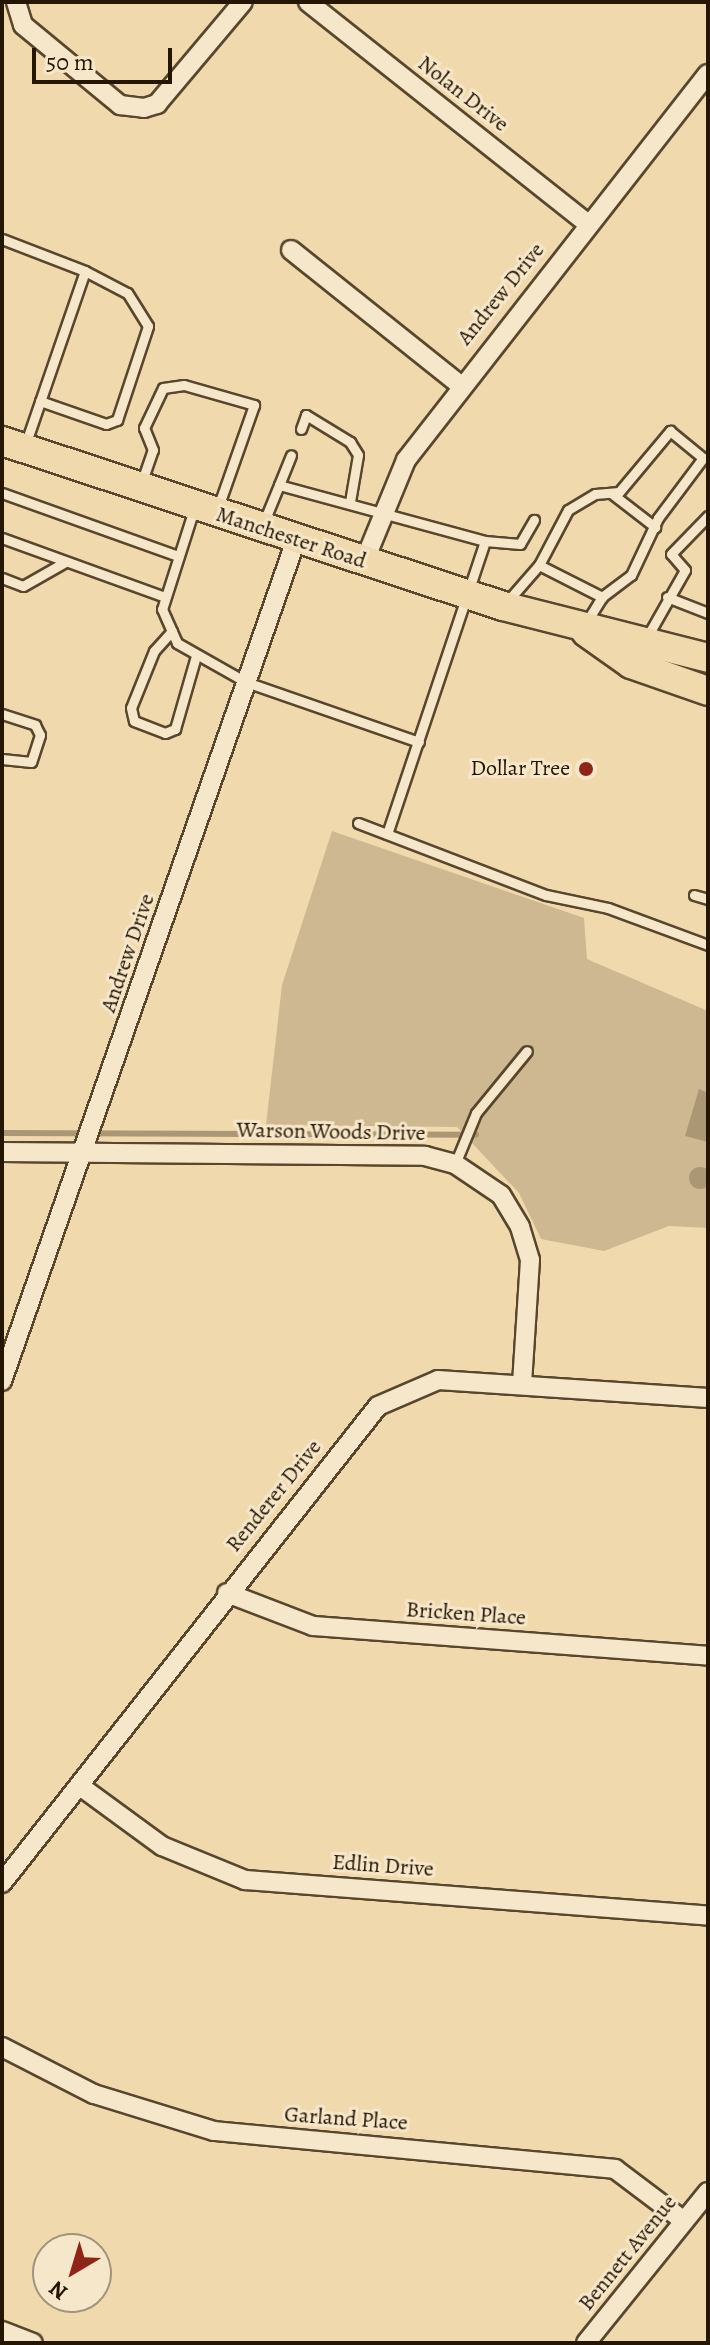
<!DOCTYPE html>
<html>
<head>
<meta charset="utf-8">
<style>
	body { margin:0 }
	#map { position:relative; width:710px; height:2345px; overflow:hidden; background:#f1d9ae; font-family:Alegreya,serif }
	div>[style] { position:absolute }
	.green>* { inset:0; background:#ceb891 }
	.water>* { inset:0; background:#ac9774 }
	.round { border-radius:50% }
	.stream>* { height:6px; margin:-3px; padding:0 3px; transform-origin:3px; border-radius:3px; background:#ac9774 }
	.roads { filter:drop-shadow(2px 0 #58472d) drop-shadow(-2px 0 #58472d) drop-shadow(0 2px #58472d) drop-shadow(0 -2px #58472d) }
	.lane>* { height:9px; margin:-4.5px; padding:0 4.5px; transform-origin:4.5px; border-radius:4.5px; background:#f6e6ca }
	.street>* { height:18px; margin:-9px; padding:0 9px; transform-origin:9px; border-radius:9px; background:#f6e6ca }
	.primary>* { height:28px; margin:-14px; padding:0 14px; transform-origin:14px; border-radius:14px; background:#f1d9ae }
	.dots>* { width:22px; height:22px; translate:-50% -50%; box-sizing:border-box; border:4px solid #f6e6ca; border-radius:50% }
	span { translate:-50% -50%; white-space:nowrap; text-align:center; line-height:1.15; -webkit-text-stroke:6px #f6e6ca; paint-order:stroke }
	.street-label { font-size:22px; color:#251602 }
	.poi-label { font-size:22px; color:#251602 }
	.right { translate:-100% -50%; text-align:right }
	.frame { position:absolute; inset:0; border:4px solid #251602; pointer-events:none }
	.north { position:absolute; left:32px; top:2233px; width:80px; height:80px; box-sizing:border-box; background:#f6e6ca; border:2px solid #a2937a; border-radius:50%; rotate:218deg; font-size:22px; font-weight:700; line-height:32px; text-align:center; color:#251602 }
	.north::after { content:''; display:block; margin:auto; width:28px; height:36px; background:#8f2418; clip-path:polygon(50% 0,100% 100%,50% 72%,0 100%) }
	.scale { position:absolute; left:32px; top:48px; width:140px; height:36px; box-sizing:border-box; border:4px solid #251602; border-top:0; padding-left:10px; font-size:24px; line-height:28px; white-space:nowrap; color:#251602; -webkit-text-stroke:6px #f6e6ca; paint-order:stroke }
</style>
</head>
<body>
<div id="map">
	<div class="green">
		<div style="clip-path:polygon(332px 831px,584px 918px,587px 959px,708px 1011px,708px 1228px,669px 1226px,604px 1251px,541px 1239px,519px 1193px,457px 1127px,266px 1125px,282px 985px)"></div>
	</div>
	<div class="water">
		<div style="clip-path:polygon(699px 1089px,708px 1093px,708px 1142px,685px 1136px)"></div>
		<div class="round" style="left:689px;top:1167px;width:22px;height:22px"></div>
	</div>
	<div class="stream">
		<div style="left:2px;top:1133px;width:474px;rotate:0.2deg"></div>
	</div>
	<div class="roads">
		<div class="lane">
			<div style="left:2px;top:239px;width:89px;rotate:21.1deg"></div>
			<div style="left:85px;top:271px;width:184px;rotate:109deg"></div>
			<div style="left:40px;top:401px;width:70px;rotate:19.2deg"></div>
			<div style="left:106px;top:424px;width:12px;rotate:-20deg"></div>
			<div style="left:117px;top:420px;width:99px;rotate:-71.7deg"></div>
			<div style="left:148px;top:326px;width:39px;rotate:-122deg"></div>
			<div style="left:127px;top:293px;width:47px;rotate:-152.4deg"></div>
			<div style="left:301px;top:429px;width:15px;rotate:-70deg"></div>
			<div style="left:306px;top:415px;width:52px;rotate:31.5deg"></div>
			<div style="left:350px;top:442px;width:15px;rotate:58deg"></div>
			<div style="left:358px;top:455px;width:48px;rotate:99.7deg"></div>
			<div style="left:141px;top:484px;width:36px;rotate:-71deg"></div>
			<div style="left:153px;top:450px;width:24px;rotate:-112deg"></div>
			<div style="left:144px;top:428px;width:44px;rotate:-64.6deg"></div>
			<div style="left:163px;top:388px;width:21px;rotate:-8deg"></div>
			<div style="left:184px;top:385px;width:73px;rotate:15.9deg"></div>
			<div style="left:254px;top:405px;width:111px;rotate:109.4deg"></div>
			<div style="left:279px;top:485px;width:32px;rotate:-68deg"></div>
			<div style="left:2px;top:493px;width:187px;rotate:19.7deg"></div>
			<div style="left:611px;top:493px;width:56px;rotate:37.7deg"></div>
			<div style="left:194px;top:509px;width:105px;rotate:107.7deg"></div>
			<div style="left:162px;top:609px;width:37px;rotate:66deg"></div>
			<div style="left:177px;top:643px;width:79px;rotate:29.5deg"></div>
			<div style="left:246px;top:682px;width:183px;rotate:19.1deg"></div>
			<div style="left:263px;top:524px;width:42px;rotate:-67.7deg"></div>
			<div style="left:279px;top:485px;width:213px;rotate:15.2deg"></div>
			<div style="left:2px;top:538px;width:173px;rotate:19.9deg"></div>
			<div style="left:539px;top:565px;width:71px;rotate:26.9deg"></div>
			<div style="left:2px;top:578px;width:22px;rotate:21deg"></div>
			<div style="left:23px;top:586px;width:48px;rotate:-29.7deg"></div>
			<div style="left:667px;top:597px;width:44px;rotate:21.3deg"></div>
			<div style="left:505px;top:604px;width:52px;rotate:-48.9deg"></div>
			<div style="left:539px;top:565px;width:62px;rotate:-62.2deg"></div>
			<div style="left:568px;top:510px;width:31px;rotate:-31deg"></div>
			<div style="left:595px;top:494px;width:24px;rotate:-5deg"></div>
			<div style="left:619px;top:492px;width:80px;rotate:-50.1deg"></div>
			<div style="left:670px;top:431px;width:43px;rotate:39.3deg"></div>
			<div style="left:703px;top:458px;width:75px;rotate:126.9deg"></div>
			<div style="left:658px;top:518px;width:63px;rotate:115.3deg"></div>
			<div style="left:631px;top:575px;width:36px;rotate:143deg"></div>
			<div style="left:602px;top:597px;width:31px;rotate:122deg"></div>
			<div style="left:172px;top:631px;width:27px;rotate:132deg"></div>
			<div style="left:154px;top:651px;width:61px;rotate:112deg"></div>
			<div style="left:131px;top:708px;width:13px;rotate:77deg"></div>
			<div style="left:134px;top:721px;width:33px;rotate:21deg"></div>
			<div style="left:165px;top:733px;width:11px;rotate:-22deg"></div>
			<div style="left:175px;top:729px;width:76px;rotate:-74deg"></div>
			<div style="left:647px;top:637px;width:77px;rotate:-60.4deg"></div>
			<div style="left:685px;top:570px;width:21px;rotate:-131deg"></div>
			<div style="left:671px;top:554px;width:53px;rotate:-45.8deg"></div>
			<div style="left:2px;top:714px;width:35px;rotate:18deg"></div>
			<div style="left:35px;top:725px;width:11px;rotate:63deg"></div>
			<div style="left:40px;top:735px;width:28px;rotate:108deg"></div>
			<div style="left:31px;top:762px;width:29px;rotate:-174deg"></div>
			<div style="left:358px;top:823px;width:201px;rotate:21deg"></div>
			<div style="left:546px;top:895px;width:63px;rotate:11.8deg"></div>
			<div style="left:608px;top:908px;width:107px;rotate:20.3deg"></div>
			<div style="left:387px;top:834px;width:309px;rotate:-71.5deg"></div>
			<div style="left:485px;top:541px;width:35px;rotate:5deg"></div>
			<div style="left:520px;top:544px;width:28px;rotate:-60deg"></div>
			<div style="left:694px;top:895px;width:15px;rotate:16deg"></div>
			<div style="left:455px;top:1164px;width:55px;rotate:-67.6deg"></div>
			<div style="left:476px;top:1113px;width:80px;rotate:-50.6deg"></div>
		</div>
		<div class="street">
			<div style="left:16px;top:2px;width:24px;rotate:73deg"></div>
			<div style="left:23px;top:25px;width:126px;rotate:39.5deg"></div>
			<div style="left:120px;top:105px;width:24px;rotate:7deg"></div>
			<div style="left:144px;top:108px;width:14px;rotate:-17deg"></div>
			<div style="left:157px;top:104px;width:133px;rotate:-49.9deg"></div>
			<div style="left:308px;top:2px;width:357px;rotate:38.4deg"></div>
			<div style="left:291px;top:250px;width:216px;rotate:38.6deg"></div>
			<div style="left:364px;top:562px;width:110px;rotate:-67.6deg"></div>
			<div style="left:406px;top:460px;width:490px;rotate:-52deg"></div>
			<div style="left:2px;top:1152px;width:423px;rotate:0.5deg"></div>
			<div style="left:425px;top:1156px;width:31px;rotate:15deg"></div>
			<div style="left:455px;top:1164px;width:55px;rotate:34deg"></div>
			<div style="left:501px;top:1195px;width:37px;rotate:59deg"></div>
			<div style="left:520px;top:1227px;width:34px;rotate:73deg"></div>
			<div style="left:530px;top:1260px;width:123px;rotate:93.7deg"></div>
			<div style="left:2px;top:1381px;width:891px;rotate:-70.73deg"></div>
			<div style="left:227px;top:1593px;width:92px;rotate:21deg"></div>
			<div style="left:313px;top:1626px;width:396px;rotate:4.3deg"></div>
			<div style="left:80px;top:1786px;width:102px;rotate:36.2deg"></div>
			<div style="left:162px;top:1846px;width:90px;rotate:22.3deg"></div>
			<div style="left:245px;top:1880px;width:464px;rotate:4.4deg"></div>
			<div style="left:2px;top:1883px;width:607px;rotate:-51.75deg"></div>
			<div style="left:378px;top:1406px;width:65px;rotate:-23.4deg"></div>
			<div style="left:438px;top:1380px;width:271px;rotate:3.8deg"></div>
			<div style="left:2px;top:2047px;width:103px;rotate:27.1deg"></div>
			<div style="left:94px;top:2094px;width:126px;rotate:17.1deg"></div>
			<div style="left:214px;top:2131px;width:403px;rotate:5.4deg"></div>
			<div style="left:615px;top:2169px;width:86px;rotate:37deg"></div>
			<div style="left:2px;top:2331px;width:33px;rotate:21deg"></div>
			<div style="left:586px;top:2343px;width:194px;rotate:-51.1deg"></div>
		</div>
		<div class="primary">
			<div style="left:2px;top:441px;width:527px;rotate:18.23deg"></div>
			<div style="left:503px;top:606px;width:211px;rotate:14.2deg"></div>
			<div style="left:586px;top:632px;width:55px;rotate:35.4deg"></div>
			<div style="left:631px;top:664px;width:82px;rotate:19.3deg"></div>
		</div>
	</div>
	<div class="dots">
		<div style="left:586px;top:769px;background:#8f2418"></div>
	</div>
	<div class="street-label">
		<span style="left:463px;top:94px;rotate:38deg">Nolan Drive</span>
		<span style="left:501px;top:294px;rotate:-51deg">Andrew Drive</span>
		<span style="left:291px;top:538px;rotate:18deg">Manchester Road</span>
		<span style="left:128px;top:953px;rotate:-71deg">Andrew Drive</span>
		<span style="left:331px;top:1132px;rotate:1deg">Warson Woods Drive</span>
		<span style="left:274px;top:1496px;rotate:-51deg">Renderer Drive</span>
		<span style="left:466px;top:1614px;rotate:4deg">Bricken Place</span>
		<span style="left:383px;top:1866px;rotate:4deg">Edlin Drive</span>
		<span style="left:346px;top:2119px;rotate:4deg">Garland Place</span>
		<span style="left:628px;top:2253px;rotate:-51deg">Bennett Avenue</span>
	</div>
	<div class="poi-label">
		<span class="right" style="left:570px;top:769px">Dollar Tree</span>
	</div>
	<div class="frame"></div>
	<div class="north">N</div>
	<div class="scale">50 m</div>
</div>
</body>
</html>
